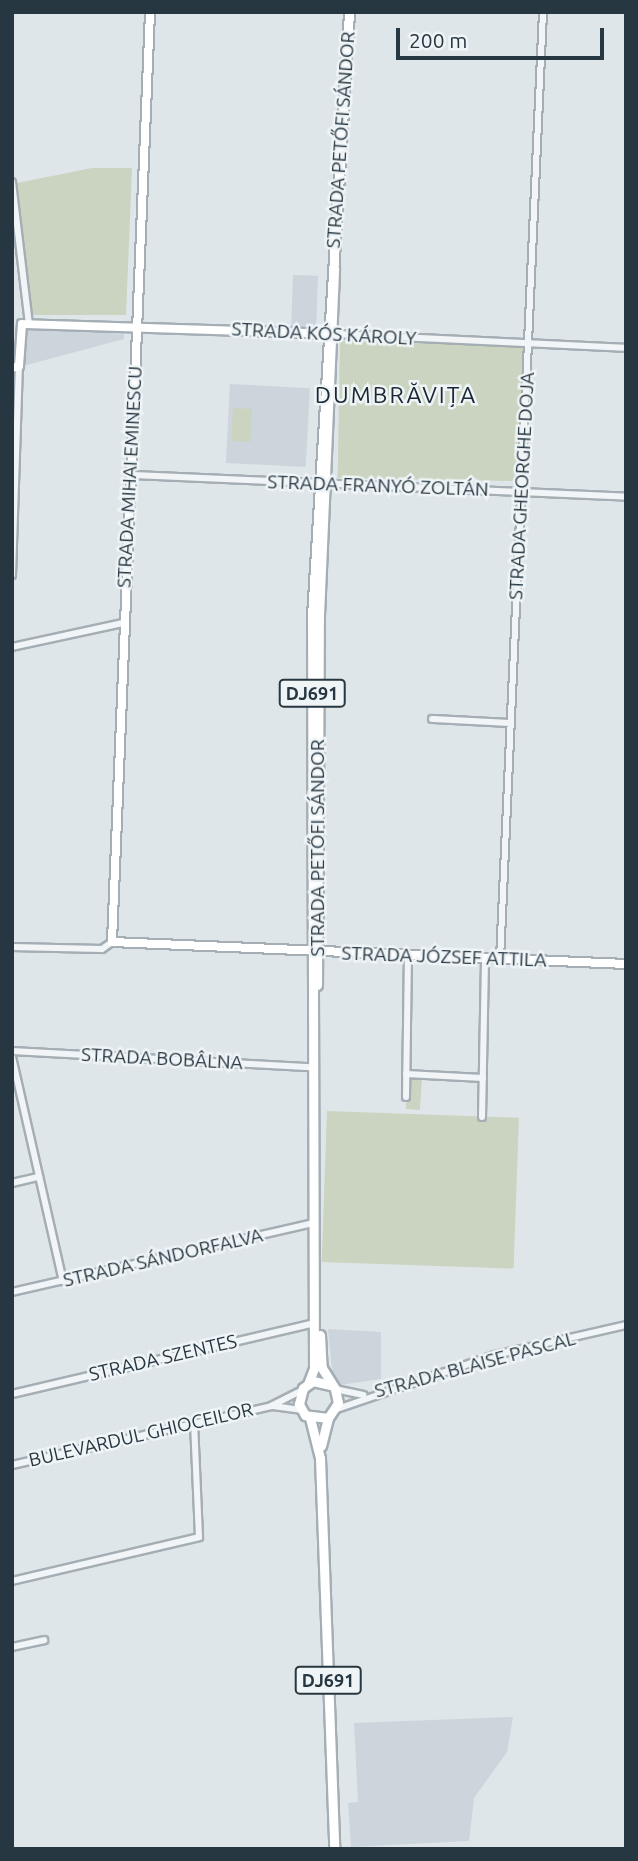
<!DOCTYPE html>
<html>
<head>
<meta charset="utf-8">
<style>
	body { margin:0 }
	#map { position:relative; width:638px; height:1861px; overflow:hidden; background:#dfe6ea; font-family:Ubuntu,sans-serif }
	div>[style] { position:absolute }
	.built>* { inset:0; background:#cdd5dc; transform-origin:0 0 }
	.green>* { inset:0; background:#cad4c0; transform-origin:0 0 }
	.roads { filter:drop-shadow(2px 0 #a4aeb4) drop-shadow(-2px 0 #a4aeb4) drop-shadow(0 2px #a4aeb4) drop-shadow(0 -2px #a4aeb4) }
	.street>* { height:6px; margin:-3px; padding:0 3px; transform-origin:3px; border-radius:3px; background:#f2f5f7 }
	.secondary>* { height:8px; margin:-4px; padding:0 4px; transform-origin:4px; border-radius:4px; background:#fff }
	.primary>* { height:9px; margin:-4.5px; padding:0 4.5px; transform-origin:4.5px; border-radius:4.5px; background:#fff }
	span { translate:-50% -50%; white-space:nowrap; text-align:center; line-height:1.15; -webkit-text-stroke:5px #eff4f7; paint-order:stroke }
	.shield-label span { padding:2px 5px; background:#eff4f7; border:2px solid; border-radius:5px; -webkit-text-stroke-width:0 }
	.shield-label { font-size:18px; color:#273742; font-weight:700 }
	.street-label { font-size:19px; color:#273742 }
	.quarter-label { font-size:23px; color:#192833; letter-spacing:2px }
	.frame { position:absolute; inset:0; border:14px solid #273742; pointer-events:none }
	.scale { position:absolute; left:396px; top:28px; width:208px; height:32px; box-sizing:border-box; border:4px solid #273742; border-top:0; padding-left:9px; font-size:21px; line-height:24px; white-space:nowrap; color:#273742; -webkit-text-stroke:5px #eff4f7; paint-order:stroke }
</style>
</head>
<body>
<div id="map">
	<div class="built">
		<div style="left:293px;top:275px;width:25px;height:53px;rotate:2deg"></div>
		<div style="clip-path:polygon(26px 328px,124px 328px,124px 339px,23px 366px)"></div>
		<div style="left:230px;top:384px;width:80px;height:79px;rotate:3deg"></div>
		<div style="clip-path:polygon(328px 1329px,381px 1332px,381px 1379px,340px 1385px,333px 1380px)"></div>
		<div style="clip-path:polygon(513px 1717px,507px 1752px,474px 1798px,469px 1841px,351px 1847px,348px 1803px,358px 1802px,354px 1723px)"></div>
	</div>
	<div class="green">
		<div style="clip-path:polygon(92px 168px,132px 168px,126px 315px,31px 315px,17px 183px)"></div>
		<div style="left:340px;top:341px;width:189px;height:137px;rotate:1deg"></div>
		<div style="left:233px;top:408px;width:19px;height:33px;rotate:3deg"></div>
		<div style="left:408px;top:1078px;width:14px;height:31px;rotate:4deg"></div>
		<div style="left:327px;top:1111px;width:192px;height:151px;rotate:2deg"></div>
	</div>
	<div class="roads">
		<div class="street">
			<div style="left:12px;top:182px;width:143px;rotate:83.2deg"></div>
			<div style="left:334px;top:334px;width:292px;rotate:2.7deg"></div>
			<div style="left:131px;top:475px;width:495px;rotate:2.5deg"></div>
			<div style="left:12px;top:575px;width:209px;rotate:-88.1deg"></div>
			<div style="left:12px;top:647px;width:114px;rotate:-12.2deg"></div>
			<div style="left:432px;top:719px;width:79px;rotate:2.9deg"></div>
			<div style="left:12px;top:947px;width:90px;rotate:1.3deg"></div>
			<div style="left:102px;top:949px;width:12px;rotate:-35deg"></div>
			<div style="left:500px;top:959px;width:948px;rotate:-87.4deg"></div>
			<div style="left:12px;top:1051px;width:299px;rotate:3.1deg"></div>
			<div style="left:12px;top:1057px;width:230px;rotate:77.2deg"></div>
			<div style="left:406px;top:1074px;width:77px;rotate:3deg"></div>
			<div style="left:406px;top:1097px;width:142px;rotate:-89.2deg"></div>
			<div style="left:482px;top:1117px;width:159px;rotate:-88.9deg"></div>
			<div style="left:12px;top:1183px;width:28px;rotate:-13deg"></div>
			<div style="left:12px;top:1292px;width:309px;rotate:-12.9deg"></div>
			<div style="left:335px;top:1389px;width:29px;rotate:12deg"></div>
			<div style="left:12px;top:1394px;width:310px;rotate:-13.2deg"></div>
			<div style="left:273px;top:1406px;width:28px;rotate:8deg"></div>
			<div style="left:337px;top:1409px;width:167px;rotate:-18.9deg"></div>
			<div style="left:495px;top:1355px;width:134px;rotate:-12.9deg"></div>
			<div style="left:12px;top:1465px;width:266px;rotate:-12.8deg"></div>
			<div style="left:271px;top:1406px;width:34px;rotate:-27deg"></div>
			<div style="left:12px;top:1581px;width:192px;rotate:-13.2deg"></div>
			<div style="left:199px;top:1537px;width:114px;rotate:-92.5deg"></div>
			<div style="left:12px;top:1647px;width:33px;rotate:-12deg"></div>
		</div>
		<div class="secondary">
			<div style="left:150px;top:12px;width:931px;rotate:92.34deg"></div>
			<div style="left:112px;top:942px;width:514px;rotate:2.45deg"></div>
			<div style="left:12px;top:368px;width:7px;rotate:-16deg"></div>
			<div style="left:19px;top:366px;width:42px;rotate:-85.9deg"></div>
			<div style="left:22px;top:324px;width:312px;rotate:1.8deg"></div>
		</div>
		<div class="primary">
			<div style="left:317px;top:985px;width:370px;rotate:-89.7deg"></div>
			<div style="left:319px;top:615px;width:347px;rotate:-87.5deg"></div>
			<div style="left:320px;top:1335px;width:33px;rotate:87deg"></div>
			<div style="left:322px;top:1368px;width:25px;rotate:58deg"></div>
			<div style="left:335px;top:1389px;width:14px;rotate:78deg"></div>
			<div style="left:338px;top:1403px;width:18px;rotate:124deg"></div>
			<div style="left:328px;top:1418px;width:23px;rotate:-173deg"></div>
			<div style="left:305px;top:1415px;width:13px;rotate:-119deg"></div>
			<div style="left:299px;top:1404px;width:16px;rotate:-76deg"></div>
			<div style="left:303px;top:1388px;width:12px;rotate:-35deg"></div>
			<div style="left:313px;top:1381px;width:18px;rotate:13deg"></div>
			<div style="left:308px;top:1384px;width:17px;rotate:-69deg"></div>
			<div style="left:314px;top:1368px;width:752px;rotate:-90.15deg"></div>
			<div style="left:312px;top:616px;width:605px;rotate:-86.49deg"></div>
			<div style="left:310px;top:1418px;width:41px;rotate:76deg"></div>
			<div style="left:320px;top:1458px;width:391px;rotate:87.9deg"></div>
			<div style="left:321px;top:1446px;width:29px;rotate:-76deg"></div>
		</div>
	</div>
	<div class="shield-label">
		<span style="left:312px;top:693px">DJ691</span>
		<span style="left:328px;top:1680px">DJ691</span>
	</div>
	<div class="street-label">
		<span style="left:341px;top:140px;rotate:-86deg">STRADA PETŐFI SÁNDOR</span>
		<span style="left:324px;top:334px;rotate:3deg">STRADA KÓS KÁROLY</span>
		<span style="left:130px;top:477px;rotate:-87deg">STRADA MIHAI EMINESCU</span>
		<span style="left:378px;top:486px;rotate:2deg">STRADA FRANYÓ ZOLTÁN</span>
		<span style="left:522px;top:486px;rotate:-87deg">STRADA GHEORGHE DOJA</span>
		<span style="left:318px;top:848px;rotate:-90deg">STRADA PETŐFI SÁNDOR</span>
		<span style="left:444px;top:957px;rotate:2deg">STRADA JÓZSEF ATTILA</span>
		<span style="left:162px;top:1059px;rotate:3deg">STRADA BOBÂLNA</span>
		<span style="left:163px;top:1258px;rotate:-13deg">STRADA SÁNDORFALVA</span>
		<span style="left:163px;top:1358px;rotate:-13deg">STRADA SZENTES</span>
		<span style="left:475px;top:1365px;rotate:-15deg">STRADA BLAISE PASCAL</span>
		<span style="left:141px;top:1435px;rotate:-13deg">BULEVARDUL GHIOCEILOR</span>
	</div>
	<div class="quarter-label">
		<span style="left:396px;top:395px">DUMBRĂVIȚA</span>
	</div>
	<div class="frame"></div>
	<div class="scale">200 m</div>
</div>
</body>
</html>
